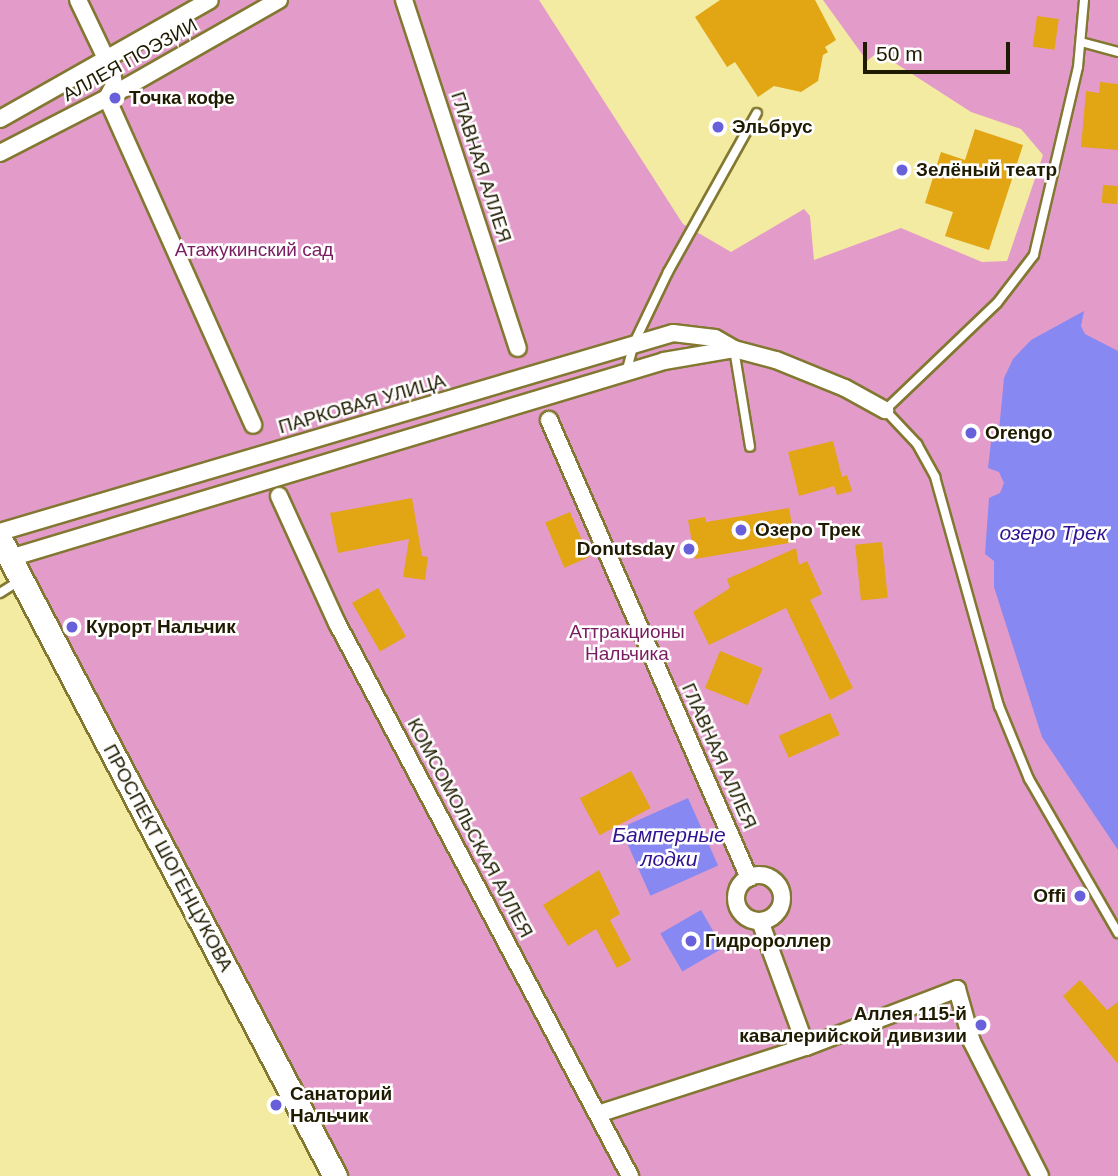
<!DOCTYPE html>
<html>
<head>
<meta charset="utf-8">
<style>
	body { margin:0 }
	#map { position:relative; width:1118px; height:1176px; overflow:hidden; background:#f4eba2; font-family:Arial,sans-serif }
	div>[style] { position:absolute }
	.green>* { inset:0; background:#e39cc9 }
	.water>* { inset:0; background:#8788f1; transform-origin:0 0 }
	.building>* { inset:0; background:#e2a513; transform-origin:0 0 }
	.roads { filter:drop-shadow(2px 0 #827831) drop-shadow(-2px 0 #827831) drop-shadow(0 2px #827831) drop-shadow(0 -2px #827831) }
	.lane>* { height:8px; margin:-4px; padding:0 4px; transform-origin:4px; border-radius:4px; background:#fff }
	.street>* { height:16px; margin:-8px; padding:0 8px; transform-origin:8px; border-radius:8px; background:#fff }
	.street>.ring { margin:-8px; padding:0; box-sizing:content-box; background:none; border:16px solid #fff; border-radius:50% }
	.secondary>* { height:23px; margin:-11.5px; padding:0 11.5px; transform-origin:11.5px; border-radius:11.5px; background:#fff }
	.dots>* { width:19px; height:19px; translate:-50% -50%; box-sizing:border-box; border:4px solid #fff; border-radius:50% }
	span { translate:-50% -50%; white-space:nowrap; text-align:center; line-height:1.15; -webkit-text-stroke:5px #fff; paint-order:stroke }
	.street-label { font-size:19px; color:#1f1b00 }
	.poi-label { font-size:19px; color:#1f1b00; font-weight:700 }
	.left { translate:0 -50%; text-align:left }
	.right { translate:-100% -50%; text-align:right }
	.park-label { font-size:19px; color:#7a1c60 }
	.water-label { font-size:21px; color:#311290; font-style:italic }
	.scale { position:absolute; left:863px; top:42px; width:147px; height:32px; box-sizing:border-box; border:4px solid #1f1b00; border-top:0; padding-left:9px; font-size:21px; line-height:24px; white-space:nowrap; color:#1f1b00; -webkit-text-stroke:5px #fff; paint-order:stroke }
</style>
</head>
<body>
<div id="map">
	<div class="green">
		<div style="clip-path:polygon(0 0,539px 0,683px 224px,731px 252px,804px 209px,810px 216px,814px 260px,901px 228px,982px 262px,1007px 261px,1043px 155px,1021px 129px,971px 112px,878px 52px,867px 61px,823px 0,1118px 0,1118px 1176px,335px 1176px,0 539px)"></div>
	</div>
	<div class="water">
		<div style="clip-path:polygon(1084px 311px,1081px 326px,1085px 334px,1118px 351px,1118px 850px,1042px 737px,994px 587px,994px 561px,985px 554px,989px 498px,1000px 493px,1004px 483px,999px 472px,988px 468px,991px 442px,998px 441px,1004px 378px,1013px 359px,1031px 340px)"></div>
		<div style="left:688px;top:798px;width:74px;height:74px;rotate:66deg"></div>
		<div style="left:701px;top:910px;width:44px;height:47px;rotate:60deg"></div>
	</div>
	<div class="building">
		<div style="clip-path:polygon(720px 0,815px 0,836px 40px,825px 47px,828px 52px,823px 55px,818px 81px,801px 92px,774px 86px,758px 97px,735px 62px,727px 67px,695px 17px)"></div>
		<div style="left:1037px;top:16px;width:22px;height:31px;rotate:8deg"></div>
		<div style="clip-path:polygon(1100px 82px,1118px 84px,1118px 150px,1081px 147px,1086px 91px,1099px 93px)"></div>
		<div style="clip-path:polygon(975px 129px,1023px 145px,989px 250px,945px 236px,953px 212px,925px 203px,941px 152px,965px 160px)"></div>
		<div style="left:1103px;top:185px;width:15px;height:18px;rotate:4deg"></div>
		<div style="clip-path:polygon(833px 441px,842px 477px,847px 475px,852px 491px,837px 495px,834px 486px,799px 496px,788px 452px)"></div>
		<div style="clip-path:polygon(412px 498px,422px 556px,428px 557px,425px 580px,403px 577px,409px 539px,338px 553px,330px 513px)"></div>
		<div style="clip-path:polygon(789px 508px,795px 542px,695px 559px,688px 520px,705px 517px,706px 522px)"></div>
		<div style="left:570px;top:512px;width:49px;height:27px;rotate:67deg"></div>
		<div style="left:882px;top:542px;width:56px;height:27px;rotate:84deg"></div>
		<div style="clip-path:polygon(796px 548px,799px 565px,807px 561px,822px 594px,810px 600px,853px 688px,830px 700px,786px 608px,709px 645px,693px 612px,730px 588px,727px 579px)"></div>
		<div style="left:378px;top:588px;width:56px;height:30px;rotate:60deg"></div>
		<div style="left:720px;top:651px;width:46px;height:40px;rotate:22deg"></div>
		<div style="left:830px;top:713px;width:24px;height:56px;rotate:66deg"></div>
		<div style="left:631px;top:771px;width:42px;height:58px;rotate:62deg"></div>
		<div style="clip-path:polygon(599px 870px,620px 914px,610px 920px,631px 960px,617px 968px,596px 929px,568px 946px,543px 905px)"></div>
		<div style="clip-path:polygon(1080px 980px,1107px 1010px,1118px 1002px,1118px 1064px,1063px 996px)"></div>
	</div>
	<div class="roads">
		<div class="lane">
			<div style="left:1084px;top:0;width:67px;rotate:95.1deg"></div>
			<div style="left:1078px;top:67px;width:193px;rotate:103.2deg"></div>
			<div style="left:1034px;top:255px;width:61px;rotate:127.6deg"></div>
			<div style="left:997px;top:303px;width:155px;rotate:136.3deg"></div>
			<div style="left:885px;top:410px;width:47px;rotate:46.7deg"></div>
			<div style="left:917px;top:444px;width:38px;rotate:61deg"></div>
			<div style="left:935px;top:477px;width:238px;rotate:74.4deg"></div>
			<div style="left:999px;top:706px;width:79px;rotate:67.7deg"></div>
			<div style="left:1029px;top:779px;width:178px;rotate:60deg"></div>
			<div style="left:1081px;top:42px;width:38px;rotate:15deg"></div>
			<div style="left:734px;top:349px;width:99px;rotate:80.7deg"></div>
			<div style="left:626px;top:373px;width:31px;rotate:-75deg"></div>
			<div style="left:634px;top:343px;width:79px;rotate:-64.4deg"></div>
			<div style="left:668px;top:272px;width:182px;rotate:-60.8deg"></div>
			<div style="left:0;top:593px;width:22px;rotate:-32deg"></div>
		</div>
		<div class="street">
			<div style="left:78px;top:0;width:79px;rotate:64.4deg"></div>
			<div style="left:112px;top:71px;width:14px;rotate:82deg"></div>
			<div style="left:114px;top:85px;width:15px;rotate:118deg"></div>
			<div style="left:107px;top:98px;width:358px;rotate:65.9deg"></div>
			<div style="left:404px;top:0;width:366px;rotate:71.9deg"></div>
			<div style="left:0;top:119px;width:241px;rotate:-29.5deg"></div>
			<div style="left:0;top:153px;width:120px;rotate:-27.2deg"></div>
			<div style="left:107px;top:98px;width:198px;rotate:-29.7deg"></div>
			<div style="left:549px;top:420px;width:500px;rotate:66.4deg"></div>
			<div style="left:279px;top:496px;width:140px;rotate:65.5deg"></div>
			<div style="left:337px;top:623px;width:626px;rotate:62.08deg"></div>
			<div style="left:0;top:532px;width:702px;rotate:-16.47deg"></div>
			<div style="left:673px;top:333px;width:42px;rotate:6.8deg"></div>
			<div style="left:715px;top:338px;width:22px;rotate:30deg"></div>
			<div style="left:734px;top:349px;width:43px;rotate:14.7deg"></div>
			<div style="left:776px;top:360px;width:74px;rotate:22.1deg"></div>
			<div style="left:845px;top:388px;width:46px;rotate:28.8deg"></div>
			<div style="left:10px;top:558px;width:683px;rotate:-16.76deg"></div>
			<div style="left:664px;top:361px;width:71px;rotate:-9.7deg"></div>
			<div class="ring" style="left:736px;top:875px;width:30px;height:30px"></div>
			<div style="left:760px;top:921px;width:134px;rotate:69.9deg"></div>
			<div style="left:598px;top:1114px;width:219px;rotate:-17.9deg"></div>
			<div style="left:806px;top:1047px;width:162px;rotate:-21deg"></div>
			<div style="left:957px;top:989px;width:55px;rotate:74.2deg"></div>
			<div style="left:972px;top:1042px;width:150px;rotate:63.1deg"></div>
		</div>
		<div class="secondary">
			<div style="left:0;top:539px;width:720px;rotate:62.26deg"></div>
		</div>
	</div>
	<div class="dots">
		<div style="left:115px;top:98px;background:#6760da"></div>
		<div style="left:718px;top:127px;background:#6760da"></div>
		<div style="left:902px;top:170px;background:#6760da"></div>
		<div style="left:971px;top:433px;background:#6760da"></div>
		<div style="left:741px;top:530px;background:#6760da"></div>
		<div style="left:689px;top:549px;background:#6760da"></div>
		<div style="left:72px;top:627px;background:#6760da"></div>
		<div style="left:1080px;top:896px;background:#6760da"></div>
		<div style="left:691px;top:941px;background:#6760da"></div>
		<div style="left:981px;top:1025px;background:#6760da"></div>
		<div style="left:276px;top:1105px;background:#6760da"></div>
	</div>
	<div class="street-label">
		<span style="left:130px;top:60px;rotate:-29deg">АЛЛЕЯ ПОЭЗИИ</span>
		<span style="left:481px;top:167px;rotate:72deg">ГЛАВНАЯ АЛЛЕЯ</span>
		<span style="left:362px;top:404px;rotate:-16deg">ПАРКОВАЯ УЛИЦА</span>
		<span style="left:719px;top:756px;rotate:66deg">ГЛАВНАЯ АЛЛЕЯ</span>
		<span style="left:470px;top:828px;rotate:62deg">КОМСОМОЛЬСКАЯ АЛЛЕЯ</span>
		<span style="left:168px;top:858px;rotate:62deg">ПРОСПЕКТ ШОГЕНЦУКОВА</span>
	</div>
	<div class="poi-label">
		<span class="left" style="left:129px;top:98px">Точка кофе</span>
		<span class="left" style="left:732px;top:127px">Эльбрус</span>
		<span class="left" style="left:916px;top:170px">Зелёный театр</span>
		<span class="left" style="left:985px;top:433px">Orengo</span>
		<span class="left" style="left:755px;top:530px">Озеро Трек</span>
		<span class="right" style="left:675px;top:549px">Donutsday</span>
		<span class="left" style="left:86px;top:627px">Курорт Нальчик</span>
		<span class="right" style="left:1066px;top:896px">Offi</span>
		<span class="left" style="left:705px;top:941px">Гидророллер</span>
		<span class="right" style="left:967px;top:1025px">Аллея 115-й<br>кавалерийской дивизии</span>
		<span class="left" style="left:290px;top:1105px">Санаторий<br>Нальчик</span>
	</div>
	<div class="park-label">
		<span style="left:254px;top:250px">Атажукинский сад</span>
		<span style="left:627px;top:643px">Аттракционы<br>Нальчика</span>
	</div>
	<div class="water-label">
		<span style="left:1053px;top:533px">озеро Трек</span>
		<span style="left:669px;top:847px">Бамперные<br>лодки</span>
	</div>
	<div class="scale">50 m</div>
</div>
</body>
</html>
